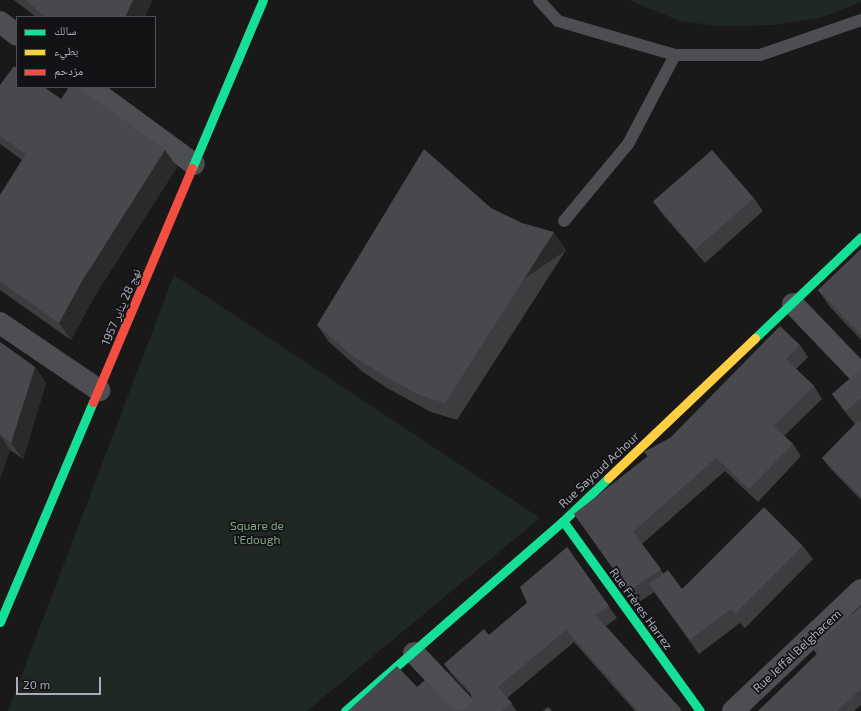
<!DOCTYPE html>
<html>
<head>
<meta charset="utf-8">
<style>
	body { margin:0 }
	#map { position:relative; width:861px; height:711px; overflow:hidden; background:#191919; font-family:"Exo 2","Noto Naskh Arabic",sans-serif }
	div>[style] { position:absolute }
	.green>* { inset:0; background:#202823 }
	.lane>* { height:12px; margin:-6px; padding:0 6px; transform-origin:6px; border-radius:6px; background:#4d4e52 }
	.street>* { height:22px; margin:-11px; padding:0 11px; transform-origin:11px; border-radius:11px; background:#4d4e52 }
	.fast>* { height:9px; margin:-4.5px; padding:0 4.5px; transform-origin:4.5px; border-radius:4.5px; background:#16e098 }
	.slow>* { height:9px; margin:-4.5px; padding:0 4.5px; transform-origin:4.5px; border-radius:4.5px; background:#ffcf43 }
	.jam>* { height:9px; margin:-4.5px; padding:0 4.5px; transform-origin:4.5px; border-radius:4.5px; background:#f24e42 }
	.wall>* { inset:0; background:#3d3d40 }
	.shaded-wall>* { inset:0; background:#2a2a2b; transform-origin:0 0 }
	.building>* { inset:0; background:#49494d; transform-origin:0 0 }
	span { translate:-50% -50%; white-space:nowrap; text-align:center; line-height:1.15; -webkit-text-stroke:3.5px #131315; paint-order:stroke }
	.street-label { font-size:12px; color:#a9acba }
	.park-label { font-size:12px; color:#80a687 }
	.legend { position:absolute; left:16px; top:16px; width:140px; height:72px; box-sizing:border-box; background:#131315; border:1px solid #4f5057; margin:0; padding:5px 7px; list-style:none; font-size:12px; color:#a9acba }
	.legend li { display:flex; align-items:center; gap:8px; height:20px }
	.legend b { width:20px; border:1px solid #4f5057 }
	.scale { position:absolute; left:16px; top:677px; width:85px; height:18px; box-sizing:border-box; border:2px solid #a9acba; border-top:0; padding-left:5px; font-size:12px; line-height:14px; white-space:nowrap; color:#a9acba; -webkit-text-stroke:3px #131315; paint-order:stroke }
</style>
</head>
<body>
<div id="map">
	<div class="green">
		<div style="clip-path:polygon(629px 0,861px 0,861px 2px,820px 18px,772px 25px,717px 26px,680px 21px)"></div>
		<div style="clip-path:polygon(174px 275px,540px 518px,307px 711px,8px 711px)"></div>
	</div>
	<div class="lane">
		<div style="left:539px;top:0;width:28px;rotate:48deg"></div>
		<div style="left:558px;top:21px;width:122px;rotate:16.2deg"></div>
		<div style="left:675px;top:55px;width:101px;rotate:117.8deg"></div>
		<div style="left:628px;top:144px;width:100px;rotate:129.7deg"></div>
		<div style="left:675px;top:55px;width:85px"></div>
		<div style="left:760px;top:55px;width:107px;rotate:-19.1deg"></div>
	</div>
	<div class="street">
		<div style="left:0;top:22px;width:21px;rotate:37deg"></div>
		<div style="left:89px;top:87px;width:130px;rotate:36.3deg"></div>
		<div style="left:793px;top:304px;width:98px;rotate:46.2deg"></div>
		<div style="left:0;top:323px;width:120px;rotate:34.1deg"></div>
		<div style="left:414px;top:653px;width:80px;rotate:46.5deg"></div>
		<div style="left:733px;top:711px;width:176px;rotate:-43.4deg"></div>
	</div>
	<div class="fast">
		<div style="left:192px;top:168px;width:182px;rotate:-67.1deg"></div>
		<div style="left:755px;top:338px;width:146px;rotate:-43.6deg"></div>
		<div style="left:563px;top:521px;width:234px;rotate:54.2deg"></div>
		<div style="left:0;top:622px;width:239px;rotate:-67.1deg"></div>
		<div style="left:345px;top:711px;width:289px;rotate:-41.1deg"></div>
		<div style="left:563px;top:521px;width:62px;rotate:-43.7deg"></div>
	</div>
	<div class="slow">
		<div style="left:608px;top:478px;width:203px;rotate:-43.6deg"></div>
	</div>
	<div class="jam">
		<div style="left:93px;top:402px;width:254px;rotate:-67.1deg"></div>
	</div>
	<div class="wall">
		<div style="clip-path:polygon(14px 0,152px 0,145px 17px,36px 17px)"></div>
		<div style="clip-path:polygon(0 85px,61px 99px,165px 150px,177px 167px,94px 297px,71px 340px,0 290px,0 195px,22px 160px,0 144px)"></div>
		<div style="clip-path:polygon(754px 198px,763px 211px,705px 263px,663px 215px,653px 201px)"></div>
		<div style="clip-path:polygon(491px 208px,566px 250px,457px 420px,431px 412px,387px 388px,363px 372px,329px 342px,317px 325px)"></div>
		<div style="clip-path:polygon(861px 249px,861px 340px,830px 307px,818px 290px)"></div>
		<div style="clip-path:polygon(0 342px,35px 367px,46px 383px,23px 459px,10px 450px,0 478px)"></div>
		<div style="clip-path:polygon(800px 345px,808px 357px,796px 369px,814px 386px,822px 399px,784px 436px,793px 444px,801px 456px,758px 502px,725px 471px,642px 544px,663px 573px,682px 589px,803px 546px,813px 559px,745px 628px,740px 623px,699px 654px,654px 592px,638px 603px,574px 514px,648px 457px,644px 452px,670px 438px)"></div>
		<div style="clip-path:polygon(861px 369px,861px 500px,829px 467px,822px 458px,855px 424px,844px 411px,832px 394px)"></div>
		<div style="clip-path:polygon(567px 547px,617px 618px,606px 626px,682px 711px,635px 711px,574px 642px,507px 698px,517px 711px,348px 711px,417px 687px,457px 711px,469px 708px,473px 702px,471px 695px,453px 676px,444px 664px,489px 635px,527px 603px)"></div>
		<div style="clip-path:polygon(861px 606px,861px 705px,854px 711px,758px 711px,817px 654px,813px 649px)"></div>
	</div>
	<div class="shaded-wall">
		<div style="clip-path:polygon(133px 0,152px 0,145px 17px,125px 17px)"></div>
		<div style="clip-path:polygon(165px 150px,177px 167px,94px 297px,71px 340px,59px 323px,82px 281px)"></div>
		<div style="left:554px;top:232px;width:22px;height:203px;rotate:56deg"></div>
		<div style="clip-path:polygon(35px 367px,46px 383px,23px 459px,11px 443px)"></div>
		<div style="clip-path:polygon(0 435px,10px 450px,0 478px)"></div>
	</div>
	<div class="building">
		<div style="clip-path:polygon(25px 0,133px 0,125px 17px,46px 17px)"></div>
		<div style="clip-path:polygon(14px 66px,17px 68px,17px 87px,44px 87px,61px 99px,69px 87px,78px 87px,165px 150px,82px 281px,59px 323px,0 281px,0 195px,26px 154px,0 136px,0 85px)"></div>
		<div style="clip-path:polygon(424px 149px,491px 208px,522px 223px,554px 232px,445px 403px,419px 395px,375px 370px,351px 355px,317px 325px)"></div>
		<div style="left:712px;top:150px;width:64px;height:78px;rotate:49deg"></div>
		<div style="clip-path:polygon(861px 249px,861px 335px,818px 290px)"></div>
		<div style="clip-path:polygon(780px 326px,800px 345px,786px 359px,814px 386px,774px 426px,793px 444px,749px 489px,716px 458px,633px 532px,661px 569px,629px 591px,574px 514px,648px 456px,644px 452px,670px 438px)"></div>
		<div style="clip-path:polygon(0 342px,35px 367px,11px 443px,0 434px)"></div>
		<div style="clip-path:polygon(861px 369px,861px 398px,846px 411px,832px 394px)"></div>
		<div style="clip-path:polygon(859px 420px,861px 422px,861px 497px,822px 458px)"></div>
		<div style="clip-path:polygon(764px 507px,803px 546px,735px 614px,731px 609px,690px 640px,649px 584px,668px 570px,682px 589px)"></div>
		<div style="clip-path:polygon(567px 547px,609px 606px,595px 615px,681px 709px,678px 711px,638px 711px,566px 630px,498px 687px,512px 703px,502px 711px,348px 711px,397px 666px,417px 687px,425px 680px,452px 708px,457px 711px,469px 708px,473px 702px,470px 691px,444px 664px,484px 629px,489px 635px,527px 603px,520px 587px)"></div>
		<div style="clip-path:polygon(861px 606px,861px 689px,837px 711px,758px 711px,817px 654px,813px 649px)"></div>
		<div style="clip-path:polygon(548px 707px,552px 711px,543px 711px)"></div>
	</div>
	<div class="street-label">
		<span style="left:121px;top:307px;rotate:-67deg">نهج 28 يناير 1957</span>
		<span style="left:599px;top:470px;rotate:-43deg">Rue Sayoud Achour</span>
		<span style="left:641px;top:609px;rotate:54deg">Rue Frères Harrez</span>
		<span style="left:797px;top:651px;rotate:-43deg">Rue Jeffal Belghacem</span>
	</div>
	<div class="park-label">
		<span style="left:257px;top:533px">Square de<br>l'Edough</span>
	</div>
	<ul class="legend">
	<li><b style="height:5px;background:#16e098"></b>سالك</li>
	<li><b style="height:5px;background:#ffcf43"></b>بطيء</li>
	<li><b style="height:5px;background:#f24e42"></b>مزدحم</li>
	</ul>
	<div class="scale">20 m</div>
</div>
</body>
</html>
